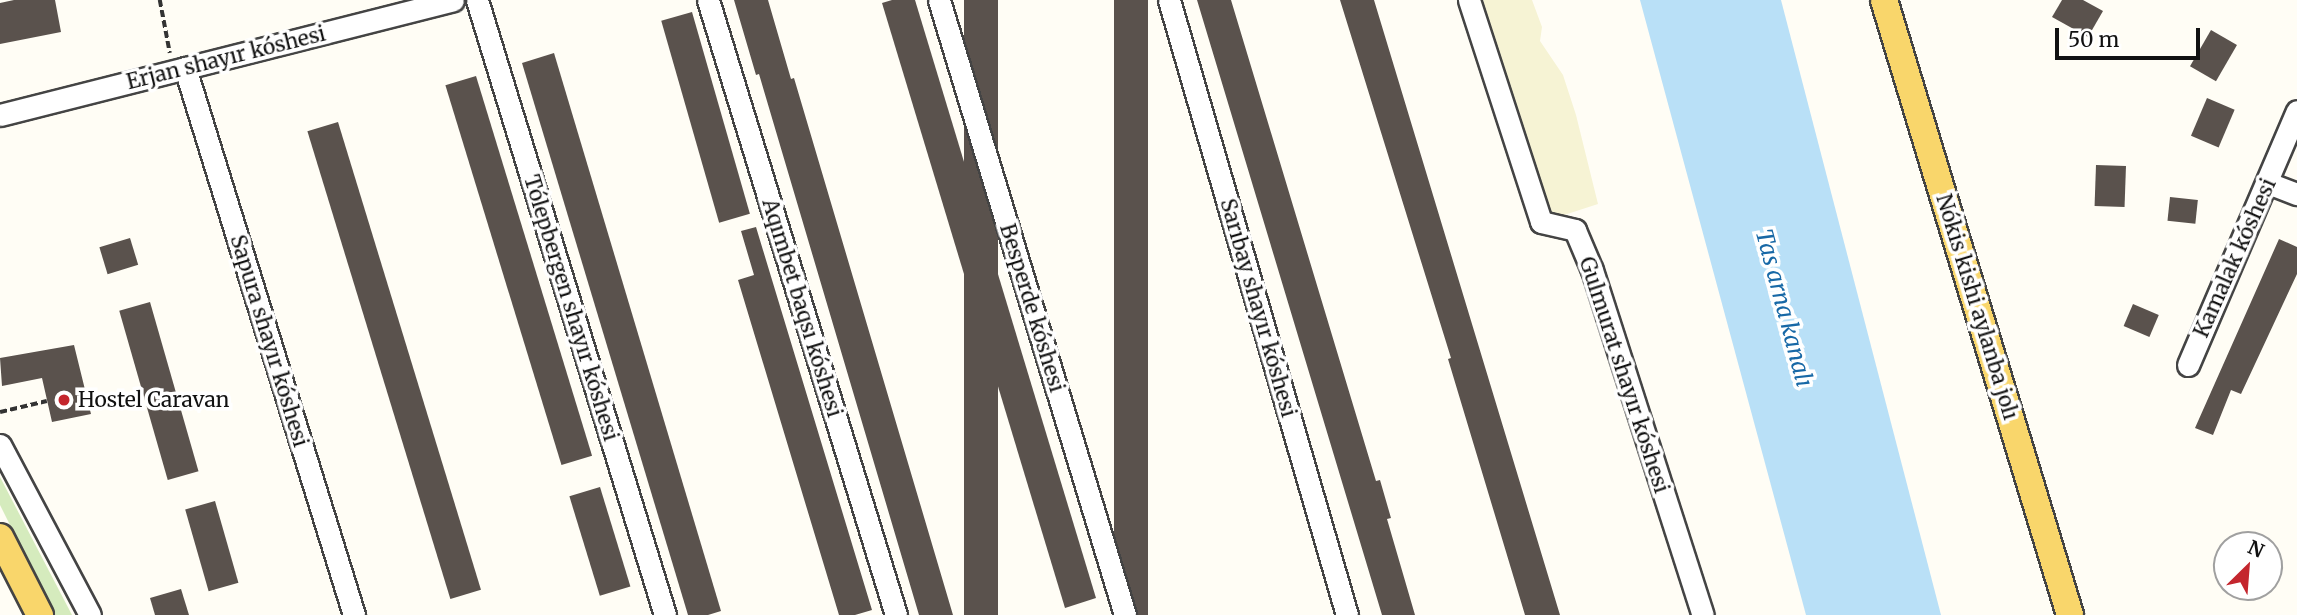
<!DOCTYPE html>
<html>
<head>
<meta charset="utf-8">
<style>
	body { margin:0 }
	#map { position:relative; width:2297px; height:615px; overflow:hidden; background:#fffdf5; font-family:Merriweather,serif }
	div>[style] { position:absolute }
	.farmland>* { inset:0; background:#f6f3d4 }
	.green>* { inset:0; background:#d5ebbd }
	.water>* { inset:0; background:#b9e0f7 }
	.building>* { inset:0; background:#5a524d; transform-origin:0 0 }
	.path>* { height:3.5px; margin-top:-1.75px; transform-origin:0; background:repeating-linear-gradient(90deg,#333 0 7px,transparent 0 10.5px) }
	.roads { filter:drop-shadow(2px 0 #444) drop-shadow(-2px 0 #444) drop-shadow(0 2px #444) drop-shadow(0 -2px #444) }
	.minor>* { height:21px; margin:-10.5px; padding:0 10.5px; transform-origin:10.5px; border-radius:10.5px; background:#fff }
	.major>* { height:26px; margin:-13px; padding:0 13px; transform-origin:13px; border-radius:13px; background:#f9d66b }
	.dots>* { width:19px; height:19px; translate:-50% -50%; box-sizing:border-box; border:4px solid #fff; border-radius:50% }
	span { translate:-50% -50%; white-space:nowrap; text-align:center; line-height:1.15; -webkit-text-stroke:7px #fff; paint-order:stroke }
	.street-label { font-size:21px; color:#111 }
	.poi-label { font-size:21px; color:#111 }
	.left { translate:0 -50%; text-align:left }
	.water-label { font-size:23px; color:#1768a6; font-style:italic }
	.north { position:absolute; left:2213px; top:531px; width:70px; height:70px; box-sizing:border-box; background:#fff; border:2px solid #a0a0a0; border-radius:50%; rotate:25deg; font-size:19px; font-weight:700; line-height:28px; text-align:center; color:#111 }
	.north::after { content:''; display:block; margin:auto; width:24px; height:32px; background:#c4262e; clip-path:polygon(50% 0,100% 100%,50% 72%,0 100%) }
	.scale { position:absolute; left:2055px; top:28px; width:145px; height:32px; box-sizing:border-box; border:4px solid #111; border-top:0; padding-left:9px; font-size:21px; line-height:24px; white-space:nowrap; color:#111; -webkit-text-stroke:5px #fff; paint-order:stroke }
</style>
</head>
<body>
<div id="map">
	<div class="farmland">
		<div style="clip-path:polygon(1483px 0,1532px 0,1542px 27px,1540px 41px,1563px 75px,1576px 115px,1598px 204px,1558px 217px,1547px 212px)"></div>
	</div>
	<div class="green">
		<div style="clip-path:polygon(0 477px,72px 615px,55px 615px,0 505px)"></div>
	</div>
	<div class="water">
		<div style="clip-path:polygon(1640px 0,1781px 0,1941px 615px,1806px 615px)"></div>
	</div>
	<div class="building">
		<div style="clip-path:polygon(14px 0,55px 0,61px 32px,0 44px,0 3px)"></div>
		<div style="clip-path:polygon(734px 0,768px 0,791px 79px,794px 78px,953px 615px,919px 615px,759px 74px,756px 75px)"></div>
		<div style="clip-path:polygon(892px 0,915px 0,1096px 598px,1065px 608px,882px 3px)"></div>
		<div style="left:964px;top:0;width:34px;height:643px"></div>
		<div style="left:1114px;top:0;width:34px;height:642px"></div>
		<div style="clip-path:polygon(1197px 0,1231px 0,1376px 481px,1380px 480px,1391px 518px,1387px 519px,1415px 615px,1382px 615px)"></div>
		<div style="clip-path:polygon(1340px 0,1374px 0,1560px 615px,1525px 615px,1448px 359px,1451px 358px)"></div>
		<div style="clip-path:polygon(2062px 0,2083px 0,2103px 11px,2088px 37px,2052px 17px)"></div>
		<div style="left:692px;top:12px;width:210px;height:32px;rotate:74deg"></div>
		<div style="left:2211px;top:30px;width:30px;height:42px;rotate:30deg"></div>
		<div style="clip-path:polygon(554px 53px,721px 611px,708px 615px,688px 615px,522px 63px)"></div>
		<div style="left:476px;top:76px;width:397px;height:32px;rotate:73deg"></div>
		<div style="left:2207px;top:98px;width:30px;height:41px;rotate:23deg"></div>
		<div style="left:338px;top:122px;width:489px;height:32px;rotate:73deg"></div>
		<div style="left:2096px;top:165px;width:30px;height:41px;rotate:2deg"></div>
		<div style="left:2170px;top:197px;width:28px;height:24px;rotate:6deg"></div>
		<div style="clip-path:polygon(756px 227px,872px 610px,855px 615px,839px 615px,738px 280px,754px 275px,741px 231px)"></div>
		<div style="left:130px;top:238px;width:28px;height:32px;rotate:73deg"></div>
		<div style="clip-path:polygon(2279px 239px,2297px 247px,2297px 274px,2241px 394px,2231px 390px,2213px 435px,2195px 428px)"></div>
		<div style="left:150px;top:302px;width:176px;height:32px;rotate:74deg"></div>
		<div style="left:2133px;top:304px;width:28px;height:24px;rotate:23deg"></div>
		<div style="clip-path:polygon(74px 345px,91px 414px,52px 422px,42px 378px,2px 386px,0 358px)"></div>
		<div style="left:600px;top:487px;width:104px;height:32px;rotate:73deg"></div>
		<div style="left:215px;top:501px;width:85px;height:31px;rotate:74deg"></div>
		<div style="clip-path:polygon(181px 589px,189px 615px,155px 615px,150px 598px)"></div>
	</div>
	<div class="path">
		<div style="left:160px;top:0;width:54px;rotate:79.3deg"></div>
		<div style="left:0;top:412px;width:48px;rotate:-13.2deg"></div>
	</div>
	<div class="roads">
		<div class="minor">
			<div style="left:477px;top:0;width:643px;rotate:73deg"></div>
			<div style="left:708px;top:0;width:643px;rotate:73deg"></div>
			<div style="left:939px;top:0;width:643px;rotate:73.17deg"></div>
			<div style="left:1169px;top:0;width:640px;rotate:73.86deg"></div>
			<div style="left:1469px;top:0;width:233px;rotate:72deg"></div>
			<div style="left:1541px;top:222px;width:35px;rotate:13deg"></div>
			<div style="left:1575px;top:230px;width:43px;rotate:67deg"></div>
			<div style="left:1592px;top:270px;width:362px;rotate:72.2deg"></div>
			<div style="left:185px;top:68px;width:573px;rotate:72.83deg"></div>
			<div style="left:0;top:115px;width:467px;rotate:-14.2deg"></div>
			<div style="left:2268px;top:183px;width:31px;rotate:21deg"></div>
			<div style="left:2188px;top:365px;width:276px;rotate:-66.8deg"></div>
			<div style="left:0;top:445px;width:192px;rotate:62.1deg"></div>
		</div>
		<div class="major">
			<div style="left:1884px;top:0;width:643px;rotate:73.17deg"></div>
			<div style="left:0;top:537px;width:88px;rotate:62.9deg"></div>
		</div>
	</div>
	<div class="dots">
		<div style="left:64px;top:400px;background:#c4262e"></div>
	</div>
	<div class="street-label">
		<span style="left:226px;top:58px;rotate:-14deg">Erjan shayır kóshesi</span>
		<span style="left:2235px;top:258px;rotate:-66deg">Kamalak kóshesi</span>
		<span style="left:1977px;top:307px;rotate:73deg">Nókis kishi aylanba jolı</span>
		<span style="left:571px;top:308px;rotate:73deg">Tólepbergen shayır kóshesi</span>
		<span style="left:802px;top:308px;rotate:73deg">Aqımbet baqsı kóshesi</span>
		<span style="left:1032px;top:308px;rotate:73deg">Besperde kóshesi</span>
		<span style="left:1258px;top:308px;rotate:74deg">Sarıbay shayır kóshesi</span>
		<span style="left:269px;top:341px;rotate:73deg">Sapura shayır kóshesi</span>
		<span style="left:1624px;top:375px;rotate:72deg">Gulmurat shayır kóshesi</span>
	</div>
	<div class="poi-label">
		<span class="left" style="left:78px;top:400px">Hostel Caravan</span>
	</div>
	<div class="water-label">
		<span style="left:1784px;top:308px;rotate:75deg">Tas arna kanalı</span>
	</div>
	<div class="north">N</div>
	<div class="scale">50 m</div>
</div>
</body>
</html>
